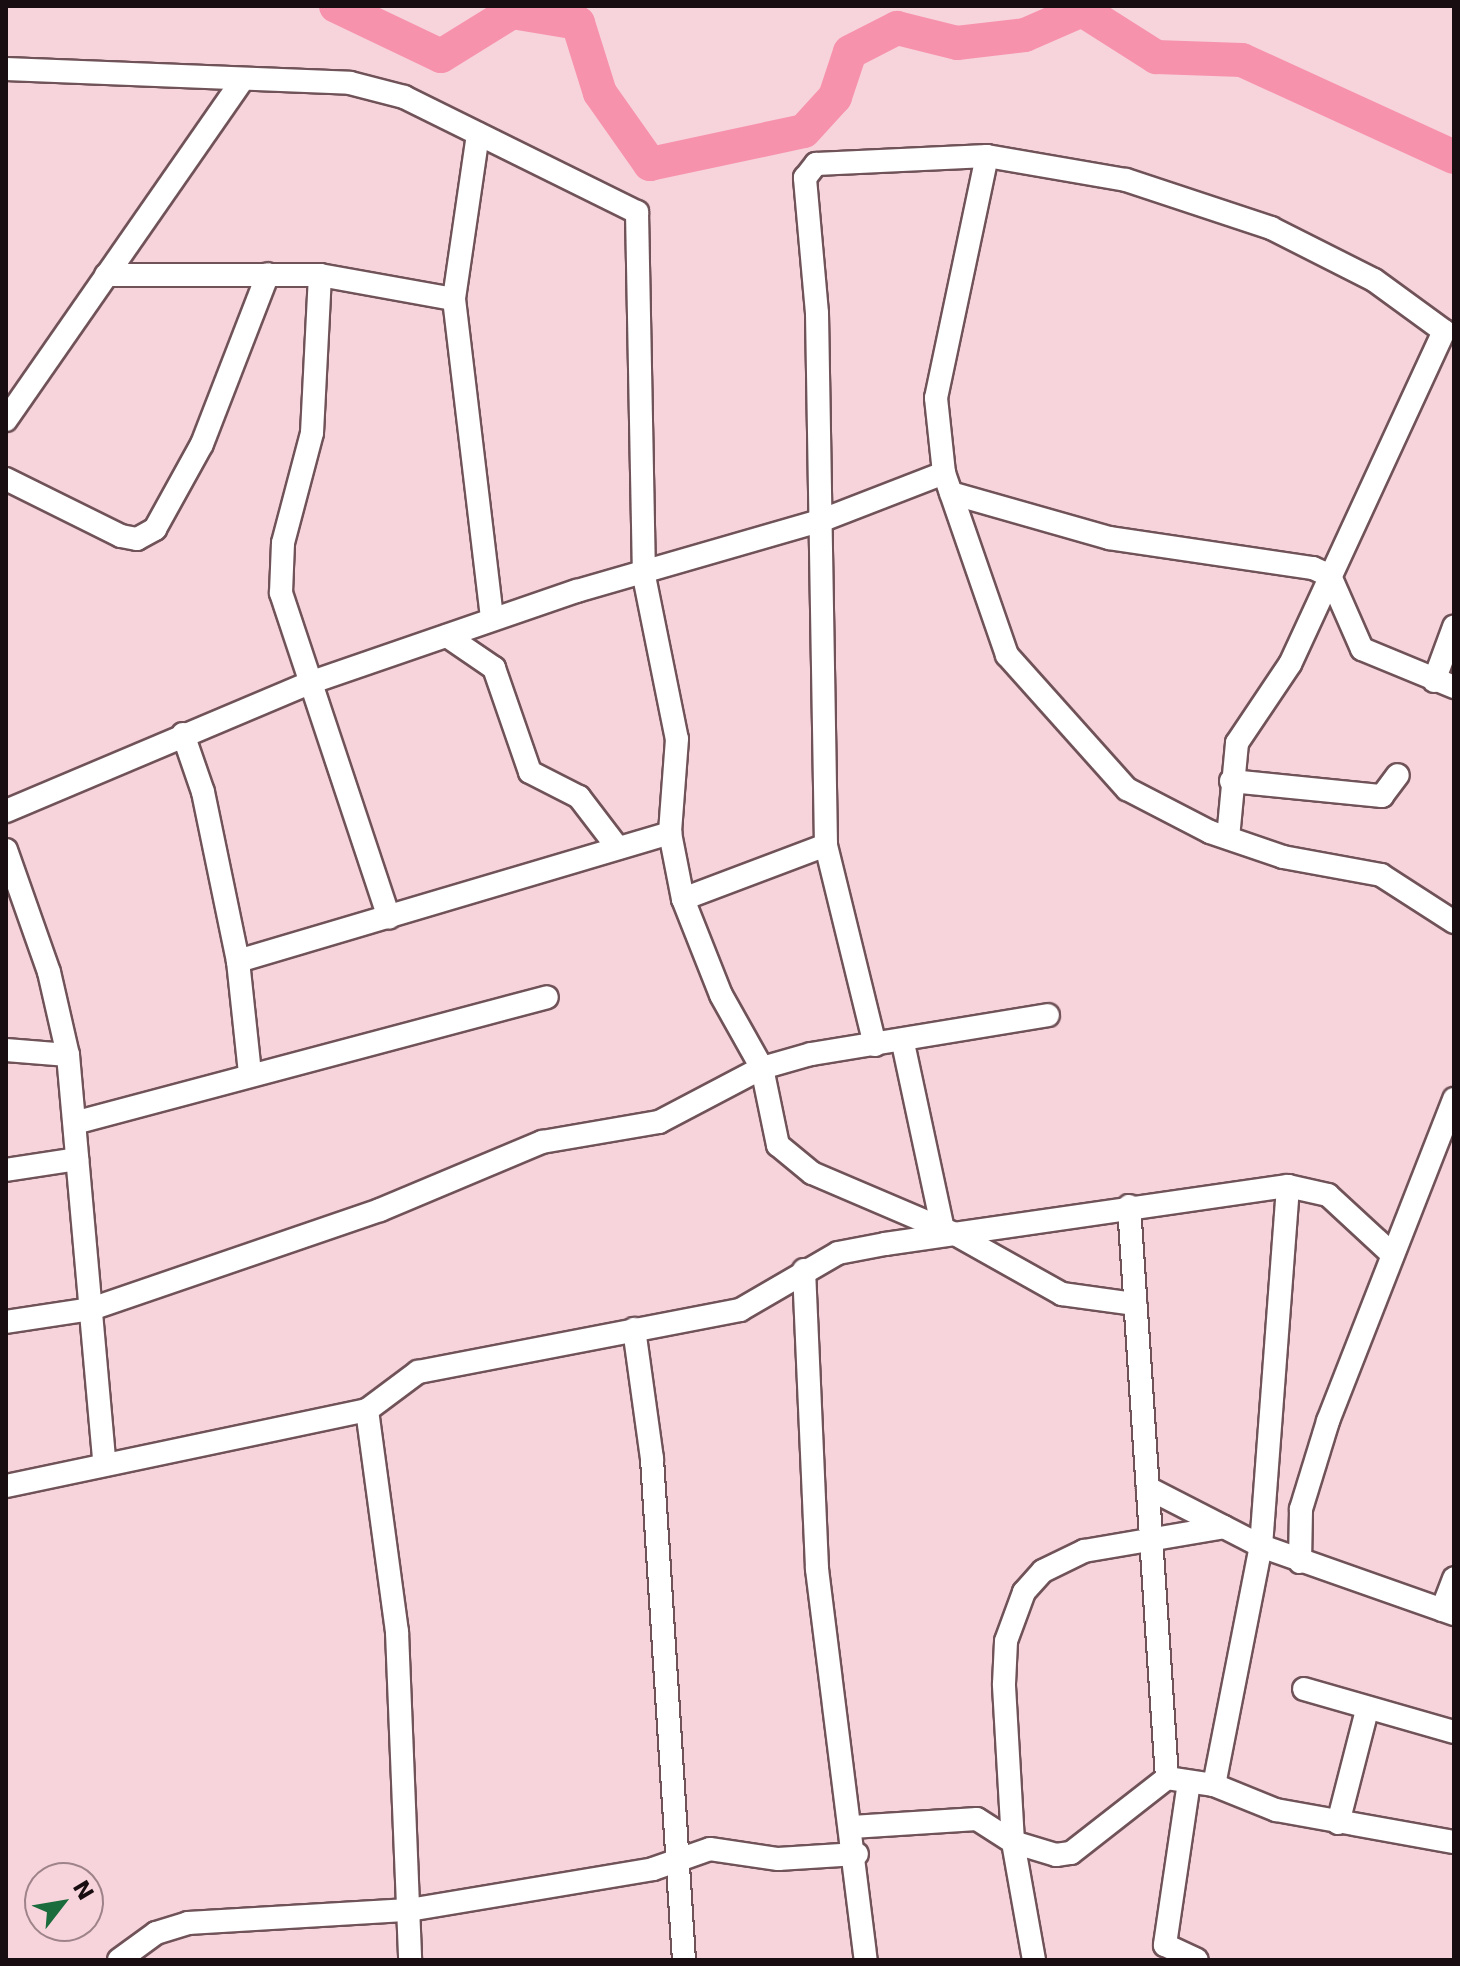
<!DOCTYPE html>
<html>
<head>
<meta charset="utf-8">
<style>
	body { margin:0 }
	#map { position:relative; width:1460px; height:1966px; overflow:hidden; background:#f7d4db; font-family:"DejaVu Sans",sans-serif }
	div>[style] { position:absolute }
	.river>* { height:34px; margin:-17px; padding:0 17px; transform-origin:17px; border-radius:17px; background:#f792ad }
	.roads { filter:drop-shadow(2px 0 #705359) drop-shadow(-2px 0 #705359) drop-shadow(0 2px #705359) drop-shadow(0 -2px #705359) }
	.street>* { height:22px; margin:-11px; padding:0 11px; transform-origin:11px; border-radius:11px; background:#fff }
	span { translate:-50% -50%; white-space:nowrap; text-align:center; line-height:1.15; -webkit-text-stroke:8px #f7d4db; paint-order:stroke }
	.frame { position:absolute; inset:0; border:8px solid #180d10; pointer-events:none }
	.north { position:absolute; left:24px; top:1862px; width:80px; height:80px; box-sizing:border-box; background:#f7d4db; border:2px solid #9e848a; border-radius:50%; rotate:59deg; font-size:22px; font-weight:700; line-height:32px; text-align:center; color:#180d10 }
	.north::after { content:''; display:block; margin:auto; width:28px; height:36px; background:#1a6c3c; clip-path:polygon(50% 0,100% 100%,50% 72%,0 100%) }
</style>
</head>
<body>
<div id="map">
	<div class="river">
		<div style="left:336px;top:6px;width:116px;rotate:25.5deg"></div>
		<div style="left:441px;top:56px;width:84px;rotate:-31.8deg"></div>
		<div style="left:512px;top:12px;width:67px;rotate:9.5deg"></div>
		<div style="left:578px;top:23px;width:73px;rotate:72.6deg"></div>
		<div style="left:600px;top:93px;width:87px;rotate:54.8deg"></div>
		<div style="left:650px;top:164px;width:157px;rotate:-12.1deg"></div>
		<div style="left:804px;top:131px;width:46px;rotate:-47.6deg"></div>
		<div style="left:835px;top:97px;width:47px;rotate:-71.6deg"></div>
		<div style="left:850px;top:52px;width:53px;rotate:-27.1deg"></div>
		<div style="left:897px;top:28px;width:62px;rotate:14deg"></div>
		<div style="left:957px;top:43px;width:68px;rotate:-6.7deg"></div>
		<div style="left:1025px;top:35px;width:62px;rotate:-23.7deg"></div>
		<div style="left:1082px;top:10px;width:88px;rotate:32.4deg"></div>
		<div style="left:1156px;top:57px;width:86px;rotate:2deg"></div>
		<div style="left:1242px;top:60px;width:233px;rotate:24.6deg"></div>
	</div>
	<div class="roads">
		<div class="street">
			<div style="left:6px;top:69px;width:344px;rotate:2.3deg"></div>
			<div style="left:350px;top:83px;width:56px;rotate:14.5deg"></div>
			<div style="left:404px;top:97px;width:260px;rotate:26.3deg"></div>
			<div style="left:637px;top:212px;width:364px;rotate:88.9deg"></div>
			<div style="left:644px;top:576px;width:166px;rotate:78.6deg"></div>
			<div style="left:677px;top:739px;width:94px;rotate:94.3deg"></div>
			<div style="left:670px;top:833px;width:67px;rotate:78.9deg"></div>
			<div style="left:683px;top:899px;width:103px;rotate:68.4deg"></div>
			<div style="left:721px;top:995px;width:84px;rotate:60.7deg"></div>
			<div style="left:762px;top:1068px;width:79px;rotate:78.3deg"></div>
			<div style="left:778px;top:1145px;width:44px;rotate:39.5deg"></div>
			<div style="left:812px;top:1173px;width:155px;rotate:23.1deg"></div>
			<div style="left:955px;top:1234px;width:123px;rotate:29.3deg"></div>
			<div style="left:1062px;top:1294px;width:74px;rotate:7.8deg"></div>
			<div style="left:478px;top:134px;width:167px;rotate:98.3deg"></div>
			<div style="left:454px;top:299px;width:321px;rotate:83.2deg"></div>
			<div style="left:987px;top:156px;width:247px;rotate:101.9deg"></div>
			<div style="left:936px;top:398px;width:75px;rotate:83.9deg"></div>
			<div style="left:944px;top:473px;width:193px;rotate:70.9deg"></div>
			<div style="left:1007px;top:655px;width:180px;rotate:48.2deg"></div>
			<div style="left:1127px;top:789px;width:93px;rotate:27.4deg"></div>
			<div style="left:1210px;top:832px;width:77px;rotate:18.9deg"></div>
			<div style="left:1283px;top:857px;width:100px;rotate:10.4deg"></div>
			<div style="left:1381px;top:875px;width:87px;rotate:32.8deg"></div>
			<div style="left:106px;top:275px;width:214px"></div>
			<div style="left:320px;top:275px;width:136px;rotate:10.2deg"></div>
			<div style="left:320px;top:275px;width:158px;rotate:92.9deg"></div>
			<div style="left:312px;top:433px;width:114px;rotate:104.8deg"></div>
			<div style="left:283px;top:543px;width:50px;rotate:92.3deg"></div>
			<div style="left:281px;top:593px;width:342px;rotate:71.6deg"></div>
			<div style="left:6px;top:420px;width:412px;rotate:-55.2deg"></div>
			<div style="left:6px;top:479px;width:128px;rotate:26.4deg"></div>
			<div style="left:121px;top:536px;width:16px;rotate:11deg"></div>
			<div style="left:137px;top:539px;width:21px;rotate:-29deg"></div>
			<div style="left:155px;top:529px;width:97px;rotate:-61.1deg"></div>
			<div style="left:202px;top:444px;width:182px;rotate:-68.8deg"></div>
			<div style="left:951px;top:493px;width:164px;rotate:15.9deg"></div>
			<div style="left:1109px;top:538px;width:206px;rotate:8.4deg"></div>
			<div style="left:1313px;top:568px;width:19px;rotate:25deg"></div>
			<div style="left:1330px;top:576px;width:80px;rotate:66.3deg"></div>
			<div style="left:1362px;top:649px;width:100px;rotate:22.4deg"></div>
			<div style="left:447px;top:636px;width:57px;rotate:34.2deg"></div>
			<div style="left:494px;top:668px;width:110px;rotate:70.9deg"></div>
			<div style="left:530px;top:772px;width:55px;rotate:27deg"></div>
			<div style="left:579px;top:797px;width:64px;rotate:52.6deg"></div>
			<div style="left:1434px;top:681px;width:58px;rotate:-69.7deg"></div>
			<div style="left:183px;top:734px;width:61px;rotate:71deg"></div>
			<div style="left:203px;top:792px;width:173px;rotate:78.3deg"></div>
			<div style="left:238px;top:961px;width:114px;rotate:83.9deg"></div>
			<div style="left:1231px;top:781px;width:152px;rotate:5.7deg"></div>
			<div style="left:1382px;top:796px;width:26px;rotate:-53deg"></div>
			<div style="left:6px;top:811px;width:332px;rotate:-22.9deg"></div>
			<div style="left:312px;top:682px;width:280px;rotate:-19deg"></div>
			<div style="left:577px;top:591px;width:253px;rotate:-16.1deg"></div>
			<div style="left:820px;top:521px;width:133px;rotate:-21.2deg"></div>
			<div style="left:6px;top:850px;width:129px;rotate:70.6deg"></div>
			<div style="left:49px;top:972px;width:85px;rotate:77.1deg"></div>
			<div style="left:68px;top:1055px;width:407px;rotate:84.9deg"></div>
			<div style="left:683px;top:899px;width:153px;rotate:-20.7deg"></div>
			<div style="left:238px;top:961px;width:451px;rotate:-16.5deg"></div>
			<div style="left:903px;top:1043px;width:190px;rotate:77.9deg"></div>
			<div style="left:875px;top:1045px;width:206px;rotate:-103.8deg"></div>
			<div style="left:826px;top:845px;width:532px;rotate:-90.97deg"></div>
			<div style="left:817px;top:313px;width:136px;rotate:-95.1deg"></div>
			<div style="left:805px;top:178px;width:18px;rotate:-52deg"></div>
			<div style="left:816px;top:164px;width:171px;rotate:-2.7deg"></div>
			<div style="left:987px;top:156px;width:141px;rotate:9.8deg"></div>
			<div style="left:1126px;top:180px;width:153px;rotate:18.3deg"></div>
			<div style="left:1271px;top:228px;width:115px;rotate:26.8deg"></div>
			<div style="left:1374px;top:280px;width:87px;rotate:36.1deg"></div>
			<div style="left:1444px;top:331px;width:367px;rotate:114.8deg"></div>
			<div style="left:1290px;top:664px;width:95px;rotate:123.9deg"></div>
			<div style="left:1237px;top:743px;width:95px;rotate:95.4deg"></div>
			<div style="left:6px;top:1050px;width:62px;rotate:4.6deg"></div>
			<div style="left:78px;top:1122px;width:485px;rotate:-14.9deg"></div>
			<div style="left:6px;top:1170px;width:72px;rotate:-8.8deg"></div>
			<div style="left:1129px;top:1206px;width:573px;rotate:86.2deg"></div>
			<div style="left:804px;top:1270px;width:299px;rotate:87.5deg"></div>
			<div style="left:817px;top:1569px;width:394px;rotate:82.9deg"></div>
			<div style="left:6px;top:1322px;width:86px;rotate:-8.7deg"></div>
			<div style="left:91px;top:1309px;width:305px;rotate:-18.9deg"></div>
			<div style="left:380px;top:1210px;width:176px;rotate:-22.8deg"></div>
			<div style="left:542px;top:1142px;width:119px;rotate:-9.7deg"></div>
			<div style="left:659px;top:1122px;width:116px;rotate:-27.7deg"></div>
			<div style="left:762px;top:1068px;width:51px;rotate:-15.9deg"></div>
			<div style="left:811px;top:1054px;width:240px;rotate:-9.3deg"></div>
			<div style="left:634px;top:1329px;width:131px;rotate:82.1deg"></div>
			<div style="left:652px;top:1459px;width:502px;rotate:86.35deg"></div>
			<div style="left:367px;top:1410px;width:224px;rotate:82.3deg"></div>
			<div style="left:397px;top:1632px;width:328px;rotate:87.7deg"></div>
			<div style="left:6px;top:1486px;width:369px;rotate:-11.9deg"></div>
			<div style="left:367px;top:1410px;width:64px;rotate:-36.7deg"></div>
			<div style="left:418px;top:1372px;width:328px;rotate:-10.9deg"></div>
			<div style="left:740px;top:1310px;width:113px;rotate:-30.2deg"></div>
			<div style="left:838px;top:1253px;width:48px;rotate:-10.8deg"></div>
			<div style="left:885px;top:1244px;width:407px;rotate:-8.2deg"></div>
			<div style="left:1288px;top:1186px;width:41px;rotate:12.7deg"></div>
			<div style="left:1328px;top:1195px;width:88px;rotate:42.7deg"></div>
			<div style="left:1148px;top:1488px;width:127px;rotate:27.2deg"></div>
			<div style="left:1261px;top:1546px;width:205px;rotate:19.4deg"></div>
			<div style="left:1300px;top:1562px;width:53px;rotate:-88.9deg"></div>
			<div style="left:1301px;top:1509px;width:92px;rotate:-72.9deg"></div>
			<div style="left:1328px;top:1421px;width:346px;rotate:-68.6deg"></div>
			<div style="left:1442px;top:1610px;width:34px;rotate:-69deg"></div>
			<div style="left:1304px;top:1689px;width:156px;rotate:16deg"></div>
			<div style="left:1189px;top:1782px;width:165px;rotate:98.4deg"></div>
			<div style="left:1165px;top:1945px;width:35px;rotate:25deg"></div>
			<div style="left:1214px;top:1785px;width:244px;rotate:-78.9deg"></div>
			<div style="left:1261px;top:1546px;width:361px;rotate:-85.7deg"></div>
			<div style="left:1338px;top:1823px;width:117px;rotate:-75.6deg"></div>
			<div style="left:852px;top:1827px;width:125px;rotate:-3.7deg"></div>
			<div style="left:977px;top:1819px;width:43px;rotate:32.6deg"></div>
			<div style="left:1013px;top:1842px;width:45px;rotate:16.8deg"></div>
			<div style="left:1056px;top:1855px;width:15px;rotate:-8deg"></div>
			<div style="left:1071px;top:1853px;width:122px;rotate:-38deg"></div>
			<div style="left:1167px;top:1778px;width:48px;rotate:8.5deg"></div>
			<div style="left:1214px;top:1785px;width:67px;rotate:22deg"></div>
			<div style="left:1276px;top:1810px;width:181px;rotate:10.2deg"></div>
			<div style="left:119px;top:1960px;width:46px;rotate:-36.1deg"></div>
			<div style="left:156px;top:1933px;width:34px;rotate:-17deg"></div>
			<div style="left:188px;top:1923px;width:221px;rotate:-3.4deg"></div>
			<div style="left:409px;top:1910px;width:247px;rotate:-9.5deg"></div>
			<div style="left:653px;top:1869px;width:60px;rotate:-19.3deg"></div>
			<div style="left:710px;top:1849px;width:69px;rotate:8.4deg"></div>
			<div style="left:778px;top:1859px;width:79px;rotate:-3.6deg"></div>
			<div style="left:1034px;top:1960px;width:120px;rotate:-100.1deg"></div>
			<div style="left:1013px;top:1842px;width:158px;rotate:-93.3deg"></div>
			<div style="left:1004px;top:1684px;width:43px;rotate:-87.3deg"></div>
			<div style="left:1006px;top:1641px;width:52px;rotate:-69.8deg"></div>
			<div style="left:1024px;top:1592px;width:28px;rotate:-48deg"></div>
			<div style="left:1043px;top:1571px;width:46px;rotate:-26deg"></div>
			<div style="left:1084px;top:1551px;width:142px;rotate:-9.7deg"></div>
		</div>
	</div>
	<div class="frame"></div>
	<div class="north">N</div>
</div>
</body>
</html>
